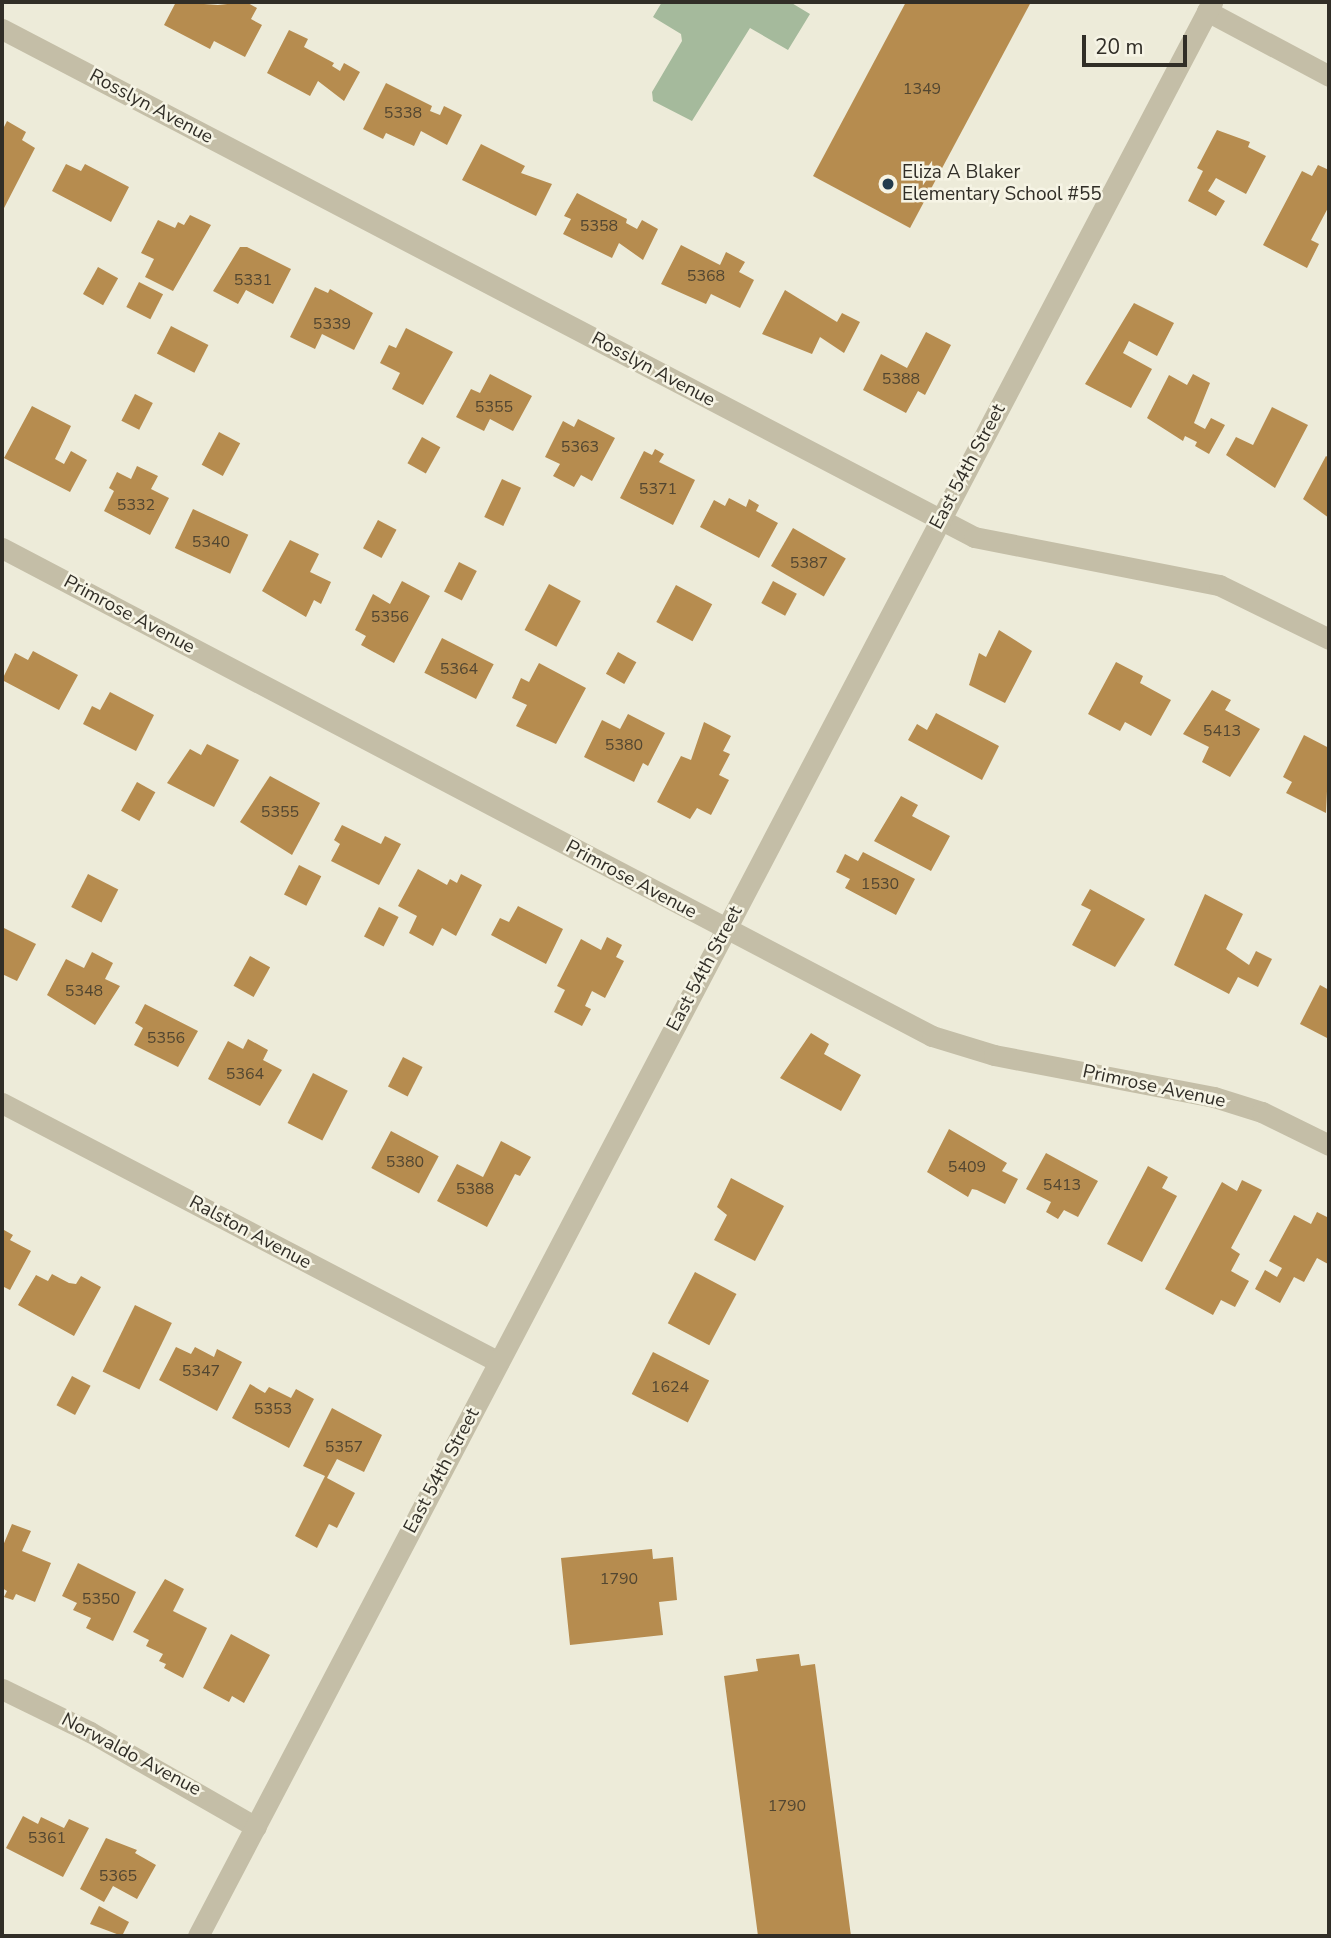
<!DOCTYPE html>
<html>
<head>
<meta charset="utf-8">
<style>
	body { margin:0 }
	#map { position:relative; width:1331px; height:1938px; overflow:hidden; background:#edebd9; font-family:"Nunito Sans",sans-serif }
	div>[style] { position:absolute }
	.green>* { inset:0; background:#a5ba9c }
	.building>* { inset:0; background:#b68c4f; transform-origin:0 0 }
	.minor>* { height:21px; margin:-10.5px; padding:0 10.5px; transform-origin:10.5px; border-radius:10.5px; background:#c4bea7 }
	.dots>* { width:19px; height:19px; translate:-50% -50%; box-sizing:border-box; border:4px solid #f6f4e5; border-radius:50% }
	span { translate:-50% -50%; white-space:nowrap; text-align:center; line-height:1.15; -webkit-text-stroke:5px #f6f4e5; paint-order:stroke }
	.number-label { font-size:16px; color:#524631 }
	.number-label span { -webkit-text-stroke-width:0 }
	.street-label { font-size:19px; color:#312e27 }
	.poi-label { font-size:19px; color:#312e27 }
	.left { translate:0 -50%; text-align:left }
	.frame { position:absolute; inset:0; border:4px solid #312e27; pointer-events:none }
	.scale { position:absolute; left:1082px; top:35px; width:105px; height:32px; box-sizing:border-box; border:4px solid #312e27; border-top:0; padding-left:9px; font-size:21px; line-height:24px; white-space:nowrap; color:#312e27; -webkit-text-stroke:5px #f6f4e5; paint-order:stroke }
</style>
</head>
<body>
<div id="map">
	<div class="green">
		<div style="clip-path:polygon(662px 2px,790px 2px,810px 14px,788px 50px,750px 28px,692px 121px,653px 101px,652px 92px,682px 41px,681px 34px,653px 17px)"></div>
	</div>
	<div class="building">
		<div style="clip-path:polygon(176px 2px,218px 5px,246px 2px,257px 8px,251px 19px,262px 25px,245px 57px,214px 41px,210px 49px,164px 25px)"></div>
		<div style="clip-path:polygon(906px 2px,1031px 2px,910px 228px,813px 176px)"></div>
		<div style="clip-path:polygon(289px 30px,308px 39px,304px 47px,334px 63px,332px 66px,340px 71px,344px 63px,360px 72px,344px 101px,318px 81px,310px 96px,267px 73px)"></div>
		<div style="clip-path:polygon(386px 83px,432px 106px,430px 111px,440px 115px,444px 106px,462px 115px,447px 145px,421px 131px,414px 146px,386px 133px,383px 139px,363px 129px)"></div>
		<div style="clip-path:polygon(7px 121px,26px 132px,22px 140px,35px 148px,2px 212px,2px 131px)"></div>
		<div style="clip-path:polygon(1217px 130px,1250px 142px,1248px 147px,1266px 156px,1246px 194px,1216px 178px,1208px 191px,1225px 201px,1216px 216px,1188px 201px,1203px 171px,1197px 168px)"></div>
		<div style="clip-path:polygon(481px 144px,525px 166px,521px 173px,552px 184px,536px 216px,462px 180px)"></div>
		<div style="clip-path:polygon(66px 164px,81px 171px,85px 164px,129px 187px,111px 222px,52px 191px)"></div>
		<div style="clip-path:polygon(1318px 165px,1329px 170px,1329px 206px,1311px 240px,1319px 244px,1307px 268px,1263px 245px,1302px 171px,1312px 176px)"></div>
		<div style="clip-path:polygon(577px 193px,627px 219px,626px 223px,637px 229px,642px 220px,658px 229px,643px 260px,619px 243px,612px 258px,563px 234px,571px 219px,564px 216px)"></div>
		<div style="clip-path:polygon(190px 215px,211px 225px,173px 291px,145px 277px,154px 259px,141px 253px,158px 220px,175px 228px,178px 222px,184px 225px)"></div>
		<div style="clip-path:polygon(681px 245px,720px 265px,726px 252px,745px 262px,739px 272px,754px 280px,740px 308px,711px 294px,706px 304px,661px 284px)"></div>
		<div style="clip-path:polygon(240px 247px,247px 247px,291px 269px,273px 304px,246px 290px,238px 304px,213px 291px)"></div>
		<div style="left:98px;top:267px;width:23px;height:31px;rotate:29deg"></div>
		<div style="left:139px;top:282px;width:27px;height:28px;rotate:27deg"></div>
		<div style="clip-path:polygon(315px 287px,328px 293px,330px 289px,373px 313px,354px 350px,322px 334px,315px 349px,290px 337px)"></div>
		<div style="clip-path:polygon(785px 290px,837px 322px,842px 313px,860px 322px,844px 353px,820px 337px,812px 354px,762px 334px)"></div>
		<div style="clip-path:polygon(1134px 303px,1174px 323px,1157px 356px,1129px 341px,1123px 353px,1152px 369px,1131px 408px,1085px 384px)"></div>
		<div style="left:171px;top:326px;width:42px;height:31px;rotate:27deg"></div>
		<div style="clip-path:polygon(406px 328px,453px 352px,423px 405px,392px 389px,400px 373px,380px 363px,389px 345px,396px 348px)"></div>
		<div style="clip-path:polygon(926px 332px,951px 345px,925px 395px,918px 391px,906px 413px,863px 390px,881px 354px,907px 368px)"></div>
		<div style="clip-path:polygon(490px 374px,532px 396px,513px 431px,490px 419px,484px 431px,456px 417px,471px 389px,480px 393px)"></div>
		<div style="clip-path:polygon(1193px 374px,1210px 383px,1194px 423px,1205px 429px,1211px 418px,1225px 425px,1209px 454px,1195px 446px,1197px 442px,1185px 436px,1183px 441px,1147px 418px,1169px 375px,1187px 385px)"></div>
		<div style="left:135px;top:394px;width:20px;height:30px;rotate:27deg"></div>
		<div style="clip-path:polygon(32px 406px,71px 426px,55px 459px,64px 464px,71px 451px,87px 460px,70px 492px,4px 458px)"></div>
		<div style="clip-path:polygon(1272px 407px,1308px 425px,1275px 488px,1226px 455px,1236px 437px,1253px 445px)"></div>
		<div style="clip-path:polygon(578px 419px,615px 438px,592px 481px,581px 475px,574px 487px,553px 476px,560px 464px,545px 457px,563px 421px,574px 427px)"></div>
		<div style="left:219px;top:432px;width:24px;height:37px;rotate:28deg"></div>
		<div style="left:422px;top:437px;width:21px;height:30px;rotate:29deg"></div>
		<div style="clip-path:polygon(655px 449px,664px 454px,659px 462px,695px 480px,673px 525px,620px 498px,644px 451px,652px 455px)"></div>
		<div style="clip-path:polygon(1326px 456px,1329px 458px,1329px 518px,1303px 499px)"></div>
		<div style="clip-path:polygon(137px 466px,158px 476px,151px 489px,169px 498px,150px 535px,104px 511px,114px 491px,109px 488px,117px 472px,131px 479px)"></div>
		<div style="left:502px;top:479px;width:21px;height:42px;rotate:25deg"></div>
		<div style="clip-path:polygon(729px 498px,746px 507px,749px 499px,759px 505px,756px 511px,778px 523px,759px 558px,700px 527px,714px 500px,725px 506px)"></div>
		<div style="left:193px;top:509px;width:61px;height:43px;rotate:25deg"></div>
		<div style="left:378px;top:520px;width:21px;height:32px;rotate:28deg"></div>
		<div style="left:793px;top:528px;width:61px;height:44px;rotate:30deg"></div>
		<div style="clip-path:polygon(290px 540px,319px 554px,310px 572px,331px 582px,321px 604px,314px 600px,306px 617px,262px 591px)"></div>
		<div style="left:459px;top:562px;width:20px;height:33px;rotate:27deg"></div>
		<div style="clip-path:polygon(402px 581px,430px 596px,394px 663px,361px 645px,366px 636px,355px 630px,373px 594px,390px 604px)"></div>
		<div style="left:773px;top:581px;width:27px;height:25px;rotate:28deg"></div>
		<div style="left:549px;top:584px;width:36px;height:52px;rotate:28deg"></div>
		<div style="left:676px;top:585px;width:41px;height:42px;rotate:28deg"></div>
		<div style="clip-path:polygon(999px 630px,1032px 651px,1005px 703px,969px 685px,979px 653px,986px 657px)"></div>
		<div style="left:442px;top:638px;width:58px;height:39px;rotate:27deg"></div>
		<div style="clip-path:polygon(33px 651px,78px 675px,59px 710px,2px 680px,15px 653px,28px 660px)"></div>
		<div style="left:618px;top:652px;width:21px;height:25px;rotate:29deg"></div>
		<div style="clip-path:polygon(1116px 662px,1143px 676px,1140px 683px,1171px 700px,1151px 736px,1125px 722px,1120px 731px,1088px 714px)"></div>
		<div style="clip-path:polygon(539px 663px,586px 688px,556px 744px,516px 726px,527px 705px,512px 698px,521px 678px,529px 682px)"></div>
		<div style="clip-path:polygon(1212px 690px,1231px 700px,1225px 710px,1260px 729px,1230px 777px,1202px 762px,1209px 747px,1183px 734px)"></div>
		<div style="clip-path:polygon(110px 692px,154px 715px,136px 751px,83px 724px,92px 706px,100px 710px)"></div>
		<div style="clip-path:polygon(936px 713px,999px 746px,982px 780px,908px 740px,917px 724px,927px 730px)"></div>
		<div style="clip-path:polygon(628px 714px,665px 733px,648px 766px,643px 763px,634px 782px,584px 757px,602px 720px,620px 729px)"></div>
		<div style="clip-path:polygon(704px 722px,731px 736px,723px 751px,730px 754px,719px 775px,729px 780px,711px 815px,697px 808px,690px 819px,657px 802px,681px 756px,691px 760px)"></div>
		<div style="clip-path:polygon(1304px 735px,1329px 748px,1326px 813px,1286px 793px,1292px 782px,1283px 777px)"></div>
		<div style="clip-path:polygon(207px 744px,239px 760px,214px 807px,167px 783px,190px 749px,201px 755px)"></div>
		<div style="clip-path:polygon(270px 776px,320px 803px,292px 855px,240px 822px)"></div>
		<div style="left:137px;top:782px;width:21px;height:33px;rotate:29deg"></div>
		<div style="clip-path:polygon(901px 796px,918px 805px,912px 816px,950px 836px,931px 871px,874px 841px)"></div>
		<div style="clip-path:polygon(342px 825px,381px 844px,385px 836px,401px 844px,379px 885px,331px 861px,340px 844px,334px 840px)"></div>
		<div style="clip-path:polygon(863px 852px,915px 879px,896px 915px,845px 888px,850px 879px,836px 872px,845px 854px,858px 861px)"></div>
		<div style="left:299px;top:865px;width:25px;height:33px;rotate:27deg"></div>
		<div style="clip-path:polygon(418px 869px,447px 885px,450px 879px,457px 883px,461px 874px,482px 885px,456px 936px,442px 928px,433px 946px,409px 933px,417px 916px,398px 906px)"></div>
		<div style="left:88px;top:874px;width:34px;height:37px;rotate:27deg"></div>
		<div style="clip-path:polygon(1090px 889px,1145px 919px,1115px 967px,1072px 945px,1091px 910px,1081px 905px)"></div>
		<div style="clip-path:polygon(1205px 894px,1243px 914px,1226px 949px,1249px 965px,1256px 951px,1272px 959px,1258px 987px,1238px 977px,1229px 994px,1174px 965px)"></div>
		<div style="clip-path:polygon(518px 906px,563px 929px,546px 964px,491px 935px,500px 918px,509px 922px)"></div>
		<div style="left:379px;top:907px;width:22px;height:33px;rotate:27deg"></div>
		<div style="clip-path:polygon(2px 927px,36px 944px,17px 981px,2px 974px)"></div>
		<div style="clip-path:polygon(607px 937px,622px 945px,616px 957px,624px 961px,605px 998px,592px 991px,585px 1006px,591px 1009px,582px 1026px,554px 1012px,565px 990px,557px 986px,581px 939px,601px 950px)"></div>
		<div style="clip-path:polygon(92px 952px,113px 963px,105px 979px,120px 986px,95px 1025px,47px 995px,66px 959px,84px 968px)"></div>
		<div style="left:250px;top:956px;width:23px;height:34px;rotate:29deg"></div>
		<div style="clip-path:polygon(1320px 985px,1329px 990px,1329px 1039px,1300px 1024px)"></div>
		<div style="clip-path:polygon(145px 1004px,198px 1031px,178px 1067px,134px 1045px,143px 1028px,135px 1023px)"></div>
		<div style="clip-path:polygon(811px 1033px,829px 1044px,824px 1054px,861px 1075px,841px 1111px,780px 1078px)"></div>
		<div style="clip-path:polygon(248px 1039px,268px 1050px,263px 1060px,282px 1070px,260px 1106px,208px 1079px,228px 1041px,243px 1049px)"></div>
		<div style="left:403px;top:1057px;width:22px;height:33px;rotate:27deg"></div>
		<div style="left:313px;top:1073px;width:39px;height:56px;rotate:27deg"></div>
		<div style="clip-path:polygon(949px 1129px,1007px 1163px,1002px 1171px,1018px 1179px,1005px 1204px,977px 1190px,972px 1189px,968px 1197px,927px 1172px)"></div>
		<div style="left:391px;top:1131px;width:54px;height:42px;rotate:28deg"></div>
		<div style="clip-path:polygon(501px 1141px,531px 1157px,520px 1176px,515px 1174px,487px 1227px,437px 1201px,457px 1164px,483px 1177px)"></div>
		<div style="clip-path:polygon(1046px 1153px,1098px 1181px,1078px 1217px,1064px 1210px,1058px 1219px,1046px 1212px,1051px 1202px,1026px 1189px)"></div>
		<div style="clip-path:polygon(1148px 1166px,1168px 1177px,1162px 1188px,1177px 1196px,1142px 1262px,1107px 1244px)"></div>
		<div style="clip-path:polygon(731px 1178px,784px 1206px,755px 1261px,714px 1240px,727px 1215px,717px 1207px)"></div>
		<div style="clip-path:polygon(1242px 1180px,1262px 1190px,1231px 1248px,1240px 1254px,1231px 1271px,1249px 1281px,1235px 1307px,1221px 1300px,1213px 1315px,1165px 1289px,1222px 1182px,1237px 1191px)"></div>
		<div style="clip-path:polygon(1317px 1212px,1329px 1218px,1328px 1264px,1317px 1258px,1304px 1282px,1294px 1277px,1280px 1303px,1255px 1289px,1265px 1270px,1277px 1277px,1282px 1268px,1269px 1261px,1294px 1215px,1311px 1224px)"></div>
		<div style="clip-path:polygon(4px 1230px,13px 1235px,10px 1240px,31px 1251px,10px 1290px,2px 1286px)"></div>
		<div style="left:695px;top:1272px;width:47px;height:58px;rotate:28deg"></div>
		<div style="clip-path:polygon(52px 1274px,69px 1283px,76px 1284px,81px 1276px,101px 1287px,74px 1336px,18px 1305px,36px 1275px,48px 1281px)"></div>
		<div style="left:135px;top:1305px;width:41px;height:74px;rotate:26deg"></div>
		<div style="clip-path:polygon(176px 1347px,191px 1354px,195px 1347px,214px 1357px,217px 1349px,242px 1362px,217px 1411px,159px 1380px)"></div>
		<div style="left:653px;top:1352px;width:63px;height:47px;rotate:27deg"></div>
		<div style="left:72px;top:1376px;width:21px;height:33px;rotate:28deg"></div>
		<div style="clip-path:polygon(250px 1384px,265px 1393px,269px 1387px,291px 1398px,296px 1389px,314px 1399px,289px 1448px,232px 1418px)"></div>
		<div style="clip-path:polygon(332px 1408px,382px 1435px,364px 1472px,337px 1459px,327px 1478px,355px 1493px,337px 1528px,329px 1524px,317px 1548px,295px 1536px,325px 1476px,303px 1466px)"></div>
		<div style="clip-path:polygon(12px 1524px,31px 1531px,22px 1551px,51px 1563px,35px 1602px,16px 1594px,13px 1600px,4px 1597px,7px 1591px,2px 1588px,2px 1548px)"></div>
		<div style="clip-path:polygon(652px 1549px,653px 1559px,673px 1557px,677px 1600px,659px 1602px,663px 1635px,570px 1645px,561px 1558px)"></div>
		<div style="clip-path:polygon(78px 1563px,136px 1592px,113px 1641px,86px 1628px,91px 1618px,73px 1610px,77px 1603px,62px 1596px)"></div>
		<div style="clip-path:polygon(165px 1579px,184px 1589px,173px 1611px,207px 1628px,183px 1678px,164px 1668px,166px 1664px,159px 1661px,163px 1654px,146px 1646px,149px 1640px,133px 1632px)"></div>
		<div style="clip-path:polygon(231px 1634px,270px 1655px,244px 1703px,232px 1696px,229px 1702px,203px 1688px)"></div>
		<div style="clip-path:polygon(799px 1654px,801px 1666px,815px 1664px,851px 1936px,758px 1936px,724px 1676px,758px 1671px,756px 1659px)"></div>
		<div style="clip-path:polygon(23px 1816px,38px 1824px,41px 1817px,64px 1828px,69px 1819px,89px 1828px,63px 1877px,6px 1848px)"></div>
		<div style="clip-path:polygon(106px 1838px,137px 1850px,135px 1853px,156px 1865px,137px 1899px,113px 1886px,104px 1902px,80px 1889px)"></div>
		<div style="clip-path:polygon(99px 1906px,129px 1922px,122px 1936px,90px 1924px)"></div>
	</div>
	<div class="minor">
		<div style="left:1207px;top:11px;width:138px;rotate:28deg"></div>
		<div style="left:2px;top:29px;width:1097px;rotate:27.59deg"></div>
		<div style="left:974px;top:537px;width:250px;rotate:11.1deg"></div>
		<div style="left:1219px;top:585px;width:123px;rotate:26.1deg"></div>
		<div style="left:2px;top:548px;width:1050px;rotate:27.69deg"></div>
		<div style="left:932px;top:1036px;width:65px;rotate:17deg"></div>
		<div style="left:994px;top:1055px;width:224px;rotate:10.8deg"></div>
		<div style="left:1214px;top:1097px;width:50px;rotate:17.4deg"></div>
		<div style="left:1262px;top:1112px;width:75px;rotate:26.2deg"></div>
		<div style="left:2px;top:1103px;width:560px;rotate:27.53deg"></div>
		<div style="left:2px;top:1689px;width:98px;rotate:26deg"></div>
		<div style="left:90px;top:1732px;width:191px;rotate:29.8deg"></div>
		<div style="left:198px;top:1936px;width:2184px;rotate:-62.33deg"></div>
	</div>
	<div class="dots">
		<div style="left:888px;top:184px;background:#223b4d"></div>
	</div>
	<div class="number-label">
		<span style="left:922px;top:89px">1349</span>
		<span style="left:403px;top:113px">5338</span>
		<span style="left:599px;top:226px">5358</span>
		<span style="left:706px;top:276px">5368</span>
		<span style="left:253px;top:280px">5331</span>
		<span style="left:332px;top:324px">5339</span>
		<span style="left:901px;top:379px">5388</span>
		<span style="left:494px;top:407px">5355</span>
		<span style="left:580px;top:447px">5363</span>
		<span style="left:658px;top:489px">5371</span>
		<span style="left:136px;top:505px">5332</span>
		<span style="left:211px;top:542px">5340</span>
		<span style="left:809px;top:563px">5387</span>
		<span style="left:390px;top:617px">5356</span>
		<span style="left:459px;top:669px">5364</span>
		<span style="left:1222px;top:731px">5413</span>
		<span style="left:624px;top:745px">5380</span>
		<span style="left:280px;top:812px">5355</span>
		<span style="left:880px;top:884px">1530</span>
		<span style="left:84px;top:991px">5348</span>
		<span style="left:166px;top:1038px">5356</span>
		<span style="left:245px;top:1074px">5364</span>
		<span style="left:405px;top:1162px">5380</span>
		<span style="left:967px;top:1167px">5409</span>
		<span style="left:1062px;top:1185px">5413</span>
		<span style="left:475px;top:1189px">5388</span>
		<span style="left:201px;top:1371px">5347</span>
		<span style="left:670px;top:1387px">1624</span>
		<span style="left:273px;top:1409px">5353</span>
		<span style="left:344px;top:1447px">5357</span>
		<span style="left:619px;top:1579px">1790</span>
		<span style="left:101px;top:1599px">5350</span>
		<span style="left:787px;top:1806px">1790</span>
		<span style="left:47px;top:1838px">5361</span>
		<span style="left:118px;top:1876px">5365</span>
	</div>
	<div class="street-label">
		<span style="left:151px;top:107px;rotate:28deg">Rosslyn Avenue</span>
		<span style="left:653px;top:370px;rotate:28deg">Rosslyn Avenue</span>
		<span style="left:968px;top:467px;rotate:-62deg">East 54th Street</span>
		<span style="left:129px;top:615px;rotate:28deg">Primrose Avenue</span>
		<span style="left:631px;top:880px;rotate:28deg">Primrose Avenue</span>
		<span style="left:705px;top:969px;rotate:-62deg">East 54th Street</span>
		<span style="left:1154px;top:1087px;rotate:12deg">Primrose Avenue</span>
		<span style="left:250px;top:1233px;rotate:28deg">Ralston Avenue</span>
		<span style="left:442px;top:1471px;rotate:-62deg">East 54th Street</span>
		<span style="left:131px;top:1755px;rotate:28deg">Norwaldo Avenue</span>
	</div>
	<div class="poi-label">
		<span class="left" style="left:902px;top:184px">Eliza A Blaker<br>Elementary School #55</span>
	</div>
	<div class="frame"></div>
	<div class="scale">20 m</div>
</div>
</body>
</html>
